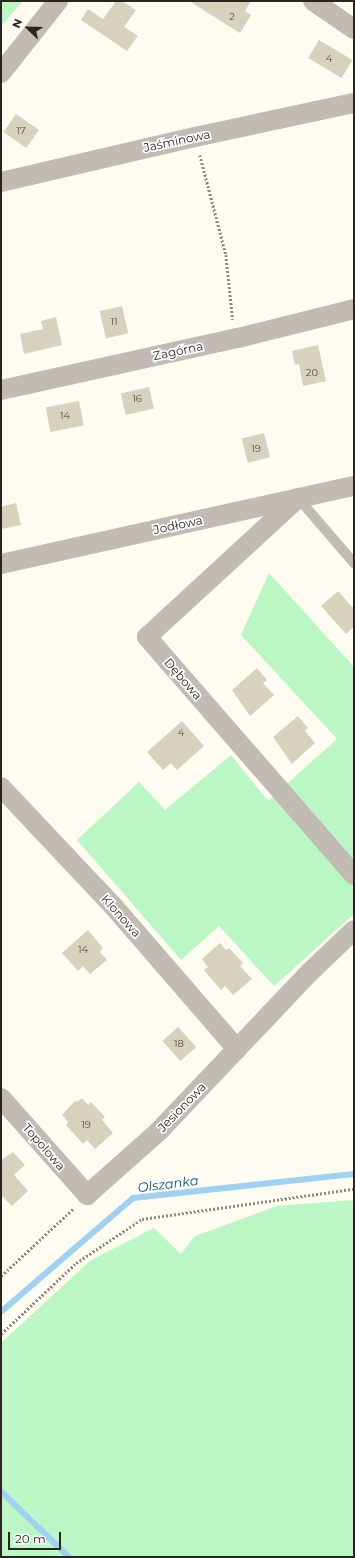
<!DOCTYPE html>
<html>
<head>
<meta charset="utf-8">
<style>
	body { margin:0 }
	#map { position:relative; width:355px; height:1558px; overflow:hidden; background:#fefcf0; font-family:Montserrat,sans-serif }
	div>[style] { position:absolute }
	.green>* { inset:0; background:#bbf7c4 }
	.stream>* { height:5.5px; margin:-2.75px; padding:0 2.75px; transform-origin:2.75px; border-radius:2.75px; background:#9fd1f3 }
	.building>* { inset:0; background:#d6d2be; transform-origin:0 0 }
	.path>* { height:2.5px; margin-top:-1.25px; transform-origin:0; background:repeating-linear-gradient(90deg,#8d8b81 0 2px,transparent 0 4px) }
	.lane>* { height:10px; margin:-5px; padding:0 5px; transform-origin:5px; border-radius:5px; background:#c1bbb4 }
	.street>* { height:20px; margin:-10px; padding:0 10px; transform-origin:10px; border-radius:10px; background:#c1bbb4 }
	span { translate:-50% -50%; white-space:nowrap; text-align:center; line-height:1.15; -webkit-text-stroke:3.5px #fff; paint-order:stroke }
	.number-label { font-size:10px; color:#545147 }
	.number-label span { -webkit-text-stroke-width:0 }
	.street-label { font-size:12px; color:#28261f }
	.water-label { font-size:13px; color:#075175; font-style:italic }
	.frame { position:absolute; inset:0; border:2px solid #28261f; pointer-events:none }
	.north { position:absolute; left:8px; top:8px; width:40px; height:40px; -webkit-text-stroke:3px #fff; paint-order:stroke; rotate:293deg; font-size:11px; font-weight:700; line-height:16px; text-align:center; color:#28261f }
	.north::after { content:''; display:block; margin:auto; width:14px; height:18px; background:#28261f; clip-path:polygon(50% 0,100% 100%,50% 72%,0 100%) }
	.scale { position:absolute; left:8px; top:1532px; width:53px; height:18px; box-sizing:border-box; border:2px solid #28261f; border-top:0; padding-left:5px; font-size:12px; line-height:14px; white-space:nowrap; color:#28261f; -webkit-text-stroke:3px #fff; paint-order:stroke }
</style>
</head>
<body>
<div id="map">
	<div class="green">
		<div style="clip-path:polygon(1px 1px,23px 1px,1px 26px)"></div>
		<div style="clip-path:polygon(269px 573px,354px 667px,354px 914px,274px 986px,219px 926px,181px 960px,77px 840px,139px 782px,165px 810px,231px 755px,268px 801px,337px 739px,241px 635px)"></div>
		<div style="clip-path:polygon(354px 1200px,354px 1557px,1px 1557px,1px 1343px,91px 1260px,154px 1228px,181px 1254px,195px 1236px,277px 1206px)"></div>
	</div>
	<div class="stream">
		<div style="left:1px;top:1312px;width:174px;rotate:-40.8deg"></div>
		<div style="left:133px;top:1198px;width:222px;rotate:-6.2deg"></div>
		<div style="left:1px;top:1491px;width:95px;rotate:44.1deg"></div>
	</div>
	<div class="building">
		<div style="clip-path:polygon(116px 1px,122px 1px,136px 10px,124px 27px,138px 36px,127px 51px,81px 20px,88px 9px,103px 19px)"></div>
		<div style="clip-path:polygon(189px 1px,251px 1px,245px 11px,251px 15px,240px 33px)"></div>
		<div style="left:319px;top:40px;width:39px;height:21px;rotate:31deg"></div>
		<div style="left:16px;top:114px;width:28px;height:22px;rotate:35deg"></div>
		<div style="left:122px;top:306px;width:28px;height:23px;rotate:77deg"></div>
		<div style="clip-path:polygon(56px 317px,62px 345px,24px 354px,20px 334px,43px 329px,41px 321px)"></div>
		<div style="clip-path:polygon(318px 345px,326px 381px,303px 386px,299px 364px,295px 365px,292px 351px)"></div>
		<div style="left:149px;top:387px;width:22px;height:29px;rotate:77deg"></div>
		<div style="left:79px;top:401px;width:25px;height:34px;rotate:79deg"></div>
		<div style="left:264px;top:433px;width:25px;height:23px;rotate:76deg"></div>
		<div style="clip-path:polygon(16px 503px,21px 525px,1px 529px,1px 507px)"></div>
		<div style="clip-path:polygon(338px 591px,354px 609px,354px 627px,346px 634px,321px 606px)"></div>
		<div style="clip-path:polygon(257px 668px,267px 680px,263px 683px,274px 695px,250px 716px,232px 690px)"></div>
		<div style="clip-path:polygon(298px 716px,308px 728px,305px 731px,315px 743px,292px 764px,273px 737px)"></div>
		<div style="clip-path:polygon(182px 721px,204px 746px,177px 770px,171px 763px,163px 770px,147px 752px)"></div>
		<div style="clip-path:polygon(88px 930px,103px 948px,100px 952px,107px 960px,90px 974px,83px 966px,78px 971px,62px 953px)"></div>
		<div style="clip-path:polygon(220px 943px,226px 950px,229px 948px,243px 963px,240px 966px,252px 979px,233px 995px,225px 986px,221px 990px,204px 970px,208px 967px,202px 959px)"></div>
		<div style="left:178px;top:1027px;width:27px;height:21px;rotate:48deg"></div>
		<div style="clip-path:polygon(82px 1098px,88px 1105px,91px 1102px,105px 1117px,102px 1120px,113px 1133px,95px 1149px,87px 1140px,83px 1144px,66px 1125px,68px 1122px,62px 1115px,76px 1100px,77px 1102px)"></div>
		<div style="clip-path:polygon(13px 1152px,25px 1165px,14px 1175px,28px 1191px,12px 1206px,1px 1195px,1px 1160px)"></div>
	</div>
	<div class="path">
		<div style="left:200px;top:155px;width:103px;rotate:75.4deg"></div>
		<div style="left:226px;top:255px;width:65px;rotate:83.9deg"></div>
		<div style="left:1px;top:1276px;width:100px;rotate:-43deg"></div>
		<div style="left:1px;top:1334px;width:103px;rotate:-43.4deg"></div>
		<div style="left:76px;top:1263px;width:79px;rotate:-33.7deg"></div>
		<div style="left:142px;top:1219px;width:214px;rotate:-8.1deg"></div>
	</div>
	<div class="lane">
		<div style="left:298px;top:498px;width:86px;rotate:49.3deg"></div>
	</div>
	<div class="street">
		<div style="left:313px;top:1px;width:50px;rotate:34.3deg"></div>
		<div style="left:1px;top:73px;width:92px;rotate:-51.6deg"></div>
		<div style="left:1px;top:182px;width:199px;rotate:-13.1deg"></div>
		<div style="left:195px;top:137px;width:163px;rotate:-12.1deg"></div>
		<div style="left:1px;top:390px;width:243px;rotate:-12.4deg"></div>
		<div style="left:238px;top:338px;width:120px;rotate:-14deg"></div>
		<div style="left:298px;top:498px;width:205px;rotate:137.4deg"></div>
		<div style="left:147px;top:637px;width:315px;rotate:49deg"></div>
		<div style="left:1px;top:564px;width:362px;rotate:-12.5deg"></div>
		<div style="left:1px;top:787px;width:165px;rotate:46.7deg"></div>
		<div style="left:114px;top:907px;width:188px;rotate:49.1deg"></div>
		<div style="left:1px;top:1098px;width:130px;rotate:48.4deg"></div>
		<div style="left:87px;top:1195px;width:96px;rotate:-41.6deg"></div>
		<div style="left:159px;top:1131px;width:218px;rotate:-46.5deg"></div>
		<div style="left:309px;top:973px;width:62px;rotate:-43.7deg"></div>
	</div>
	<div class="number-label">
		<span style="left:232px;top:17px">2</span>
		<span style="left:329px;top:59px">4</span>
		<span style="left:21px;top:131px">17</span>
		<span style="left:114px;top:322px">11</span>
		<span style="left:312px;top:373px">20</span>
		<span style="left:137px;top:399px">16</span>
		<span style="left:65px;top:416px">14</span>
		<span style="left:256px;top:449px">19</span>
		<span style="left:181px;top:733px">4</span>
		<span style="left:83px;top:950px">14</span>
		<span style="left:179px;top:1044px">18</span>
		<span style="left:86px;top:1125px">19</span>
	</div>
	<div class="street-label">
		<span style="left:177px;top:141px;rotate:-12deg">Jaśminowa</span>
		<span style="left:178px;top:351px;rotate:-12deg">Zagórna</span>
		<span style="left:178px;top:525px;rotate:-12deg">Jodłowa</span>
		<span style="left:183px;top:679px;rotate:49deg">Dębowa</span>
		<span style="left:121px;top:916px;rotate:48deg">Klonowa</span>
		<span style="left:182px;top:1107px;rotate:-46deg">Jesionowa</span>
		<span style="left:44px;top:1147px;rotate:49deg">Topolowa</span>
	</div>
	<div class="water-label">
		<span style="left:168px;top:1184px;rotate:-7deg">Olszanka</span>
	</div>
	<div class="frame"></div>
	<div class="north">N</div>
	<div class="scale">20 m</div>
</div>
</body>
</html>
